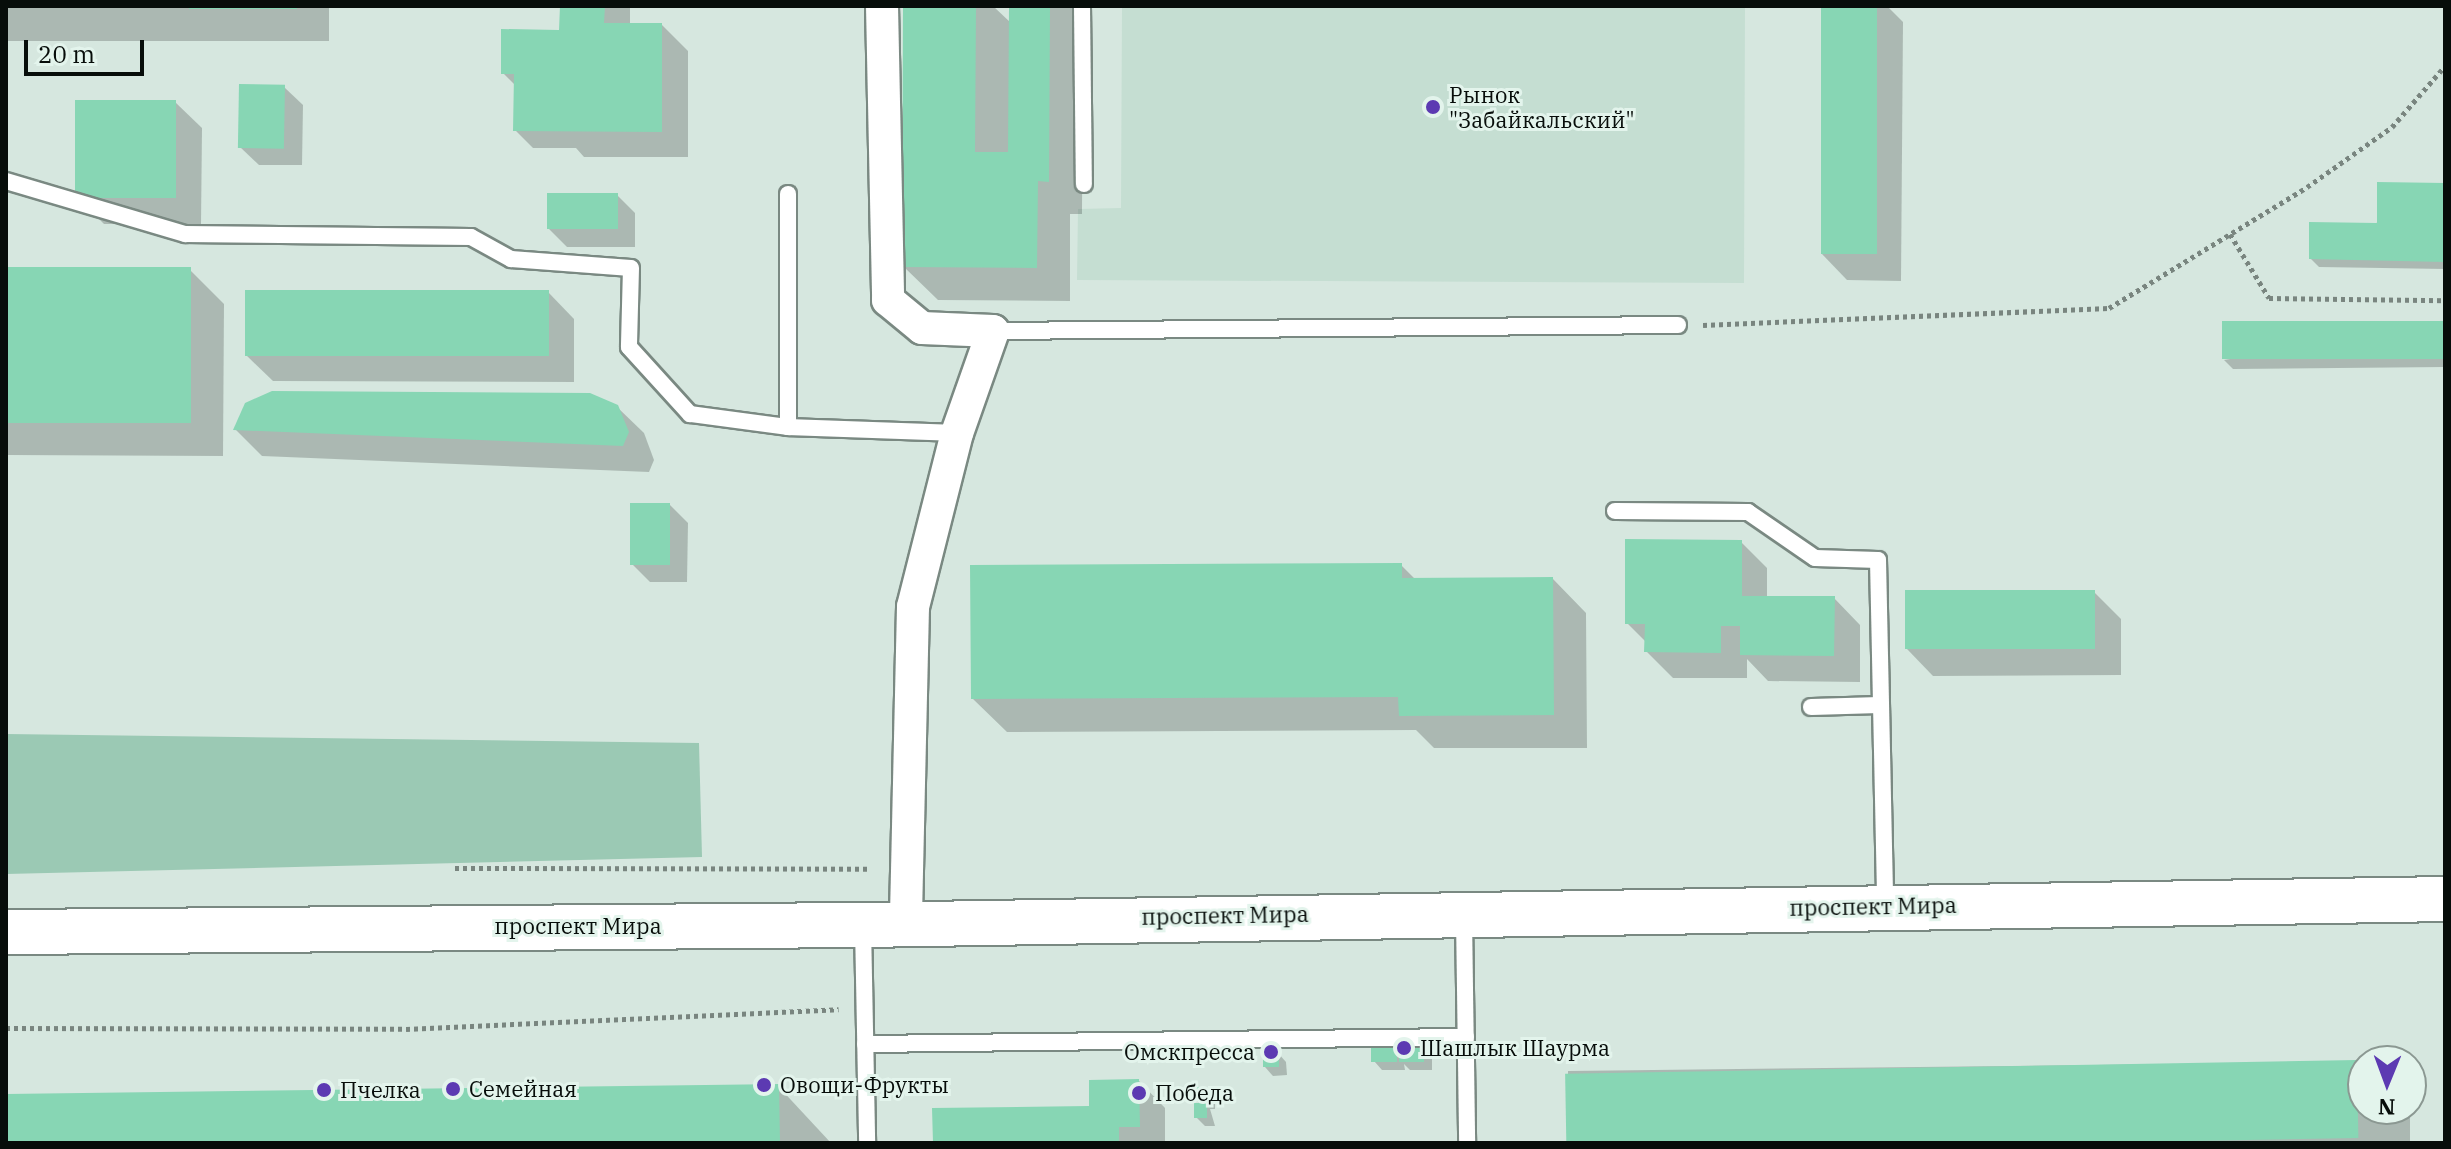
<!DOCTYPE html>
<html>
<head>
<meta charset="utf-8">
<style>
	body { margin:0 }
	#map { position:relative; width:2451px; height:1149px; overflow:hidden; background:#d6e7df; font-family:"IBM Plex Serif",serif }
	div>[style] { position:absolute }
	.built>* { inset:0; background:#c5ded2 }
	.green>* { inset:0; background:#9bc9b4 }
	.shadow>* { inset:0; background:#0003; transform-origin:0 0 }
	.building>* { inset:0; background:#87d6b4; transform-origin:0 0 }
	.path>* { height:5px; margin-top:-2.5px; transform-origin:0; background:repeating-linear-gradient(90deg,#79857f 0 4px,transparent 0 8px) }
	.roads { filter:drop-shadow(2px 0 #7a8982) drop-shadow(-2px 0 #7a8982) drop-shadow(0 2px #7a8982) drop-shadow(0 -2px #7a8982) }
	.service>* { height:16px; margin:-8px; padding:0 8px; transform-origin:8px; border-radius:8px; background:#fff }
	.minor>* { height:32px; margin:-16px; padding:0 16px; transform-origin:16px; border-radius:16px; background:#fff }
	.secondary>* { height:44px; margin:-22px; padding:0 22px; transform-origin:22px; border-radius:22px; background:#fff }
	.dots>* { width:22px; height:22px; translate:-50% -50%; box-sizing:border-box; border:4px solid #e3f4ec; border-radius:50% }
	span { translate:-50% -50%; white-space:nowrap; text-align:center; line-height:1.15; -webkit-text-stroke:6px #e3f4ec; paint-order:stroke }
	.poi-label { font-size:22px; color:#070d0a }
	.left { translate:0 -50%; text-align:left }
	.right { translate:-100% -50%; text-align:right }
	.street-label { font-size:22px; color:#070d0a }
	.frame { position:absolute; inset:0; border:8px solid #070d0a; pointer-events:none }
	.north { position:absolute; left:2347px; top:1045px; width:80px; height:80px; box-sizing:border-box; background:#e3f4ec; border:2px solid #8b9892; border-radius:50%; rotate:181deg; font-size:22px; font-weight:700; line-height:32px; text-align:center; color:#070d0a }
	.north::after { content:''; display:block; margin:auto; width:28px; height:36px; background:#5c3ab2; clip-path:polygon(50% 0,100% 100%,50% 72%,0 100%) }
	.scale { position:absolute; left:24px; top:40px; width:120px; height:36px; box-sizing:border-box; border:4px solid #070d0a; border-top:0; padding-left:10px; font-size:24px; line-height:28px; white-space:nowrap; color:#070d0a; -webkit-text-stroke:6px #e3f4ec; paint-order:stroke }
</style>
</head>
<body>
<div id="map">
	<div class="built">
		<div style="clip-path:polygon(1122px 6px,1745px 6px,1744px 283px,1077px 280px,1078px 209px,1121px 208px)"></div>
	</div>
	<div class="green">
		<div style="clip-path:polygon(6px 734px,699px 743px,702px 857px,6px 874px)"></div>
	</div>
	<div class="shadow">
		<div style="left:6px;top:6px;width:323px;height:35px"></div>
		<div style="clip-path:polygon(560px 6px,630px 6px,630px 25px,662px 25px,688px 51px,688px 157px,584px 157px,576px 148px,533px 148px,515px 130px,516px 86px,503px 73px,560px 32px)"></div>
		<div style="clip-path:polygon(905px 6px,993px 6px,1011px 23px,1011px 6px,1083px 6px,1082px 214px,1070px 214px,1070px 301px,938px 300px,904px 267px)"></div>
		<div style="clip-path:polygon(1823px 6px,1887px 6px,1903px 22px,1901px 281px,1847px 280px,1821px 253px)"></div>
		<div style="clip-path:polygon(284px 87px,303px 105px,302px 165px,259px 165px,240px 147px)"></div>
		<div style="clip-path:polygon(175px 102px,202px 128px,201px 224px,104px 224px,77px 197px)"></div>
		<div style="clip-path:polygon(2445px 185px,2445px 269px,2319px 267px,2311px 259px)"></div>
		<div style="clip-path:polygon(617px 195px,635px 213px,635px 247px,567px 247px,549px 229px)"></div>
		<div style="clip-path:polygon(6px 269px,190px 270px,224px 304px,223px 456px,6px 455px)"></div>
		<div style="clip-path:polygon(548px 292px,574px 319px,574px 382px,273px 381px,246px 355px)"></div>
		<div style="clip-path:polygon(2445px 323px,2445px 367px,2233px 369px,2224px 360px)"></div>
		<div style="clip-path:polygon(616px 406px,644px 433px,654px 460px,649px 472px,262px 456px,236px 430px)"></div>
		<div style="clip-path:polygon(670px 505px,688px 523px,687px 582px,650px 582px,632px 564px)"></div>
		<div style="clip-path:polygon(1741px 542px,1767px 568px,1767px 598px,1834px 598px,1860px 625px,1860px 682px,1768px 681px,1747px 659px,1747px 678px,1673px 678px,1646px 651px,1646px 642px,1627px 623px)"></div>
		<div style="clip-path:polygon(1401px 565px,1416px 580px,1553px 579px,1586px 613px,1587px 748px,1434px 748px,1416px 730px,1007px 732px,973px 699px)"></div>
		<div style="clip-path:polygon(2094px 592px,2121px 619px,2121px 675px,1933px 676px,1907px 649px)"></div>
		<div style="clip-path:polygon(1396px 1050px,1401px 1056px,1424px 1050px,1432px 1059px,1432px 1070px,1410px 1070px,1404px 1064px,1405px 1070px,1382px 1070px,1374px 1061px)"></div>
		<div style="clip-path:polygon(1278px 1053px,1286px 1062px,1287px 1075px,1273px 1076px,1265px 1067px)"></div>
		<div style="clip-path:polygon(2357px 1062px,2363px 1068px,2363px 1109px,2404px 1109px,2410px 1115px,2410px 1143px,1568px 1143px,1568px 1071px)"></div>
		<div style="clip-path:polygon(1139px 1081px,1165px 1108px,1165px 1143px,935px 1143px,1091px 1108px)"></div>
		<div style="clip-path:polygon(778px 1086px,831px 1143px,6px 1143px,6px 1096px)"></div>
		<div style="clip-path:polygon(1206px 1089px,1215px 1098px,1215px 1109px,1210px 1109px,1215px 1126px,1205px 1126px,1196px 1117px,1201px 1105px,1196px 1100px)"></div>
	</div>
	<div class="building">
		<div style="left:189px;top:6px;width:108px;height:3px"></div>
		<div style="clip-path:polygon(560px 6px,605px 6px,604px 23px,662px 23px,662px 132px,513px 131px,514px 74px,501px 74px,501px 29px,559px 30px)"></div>
		<div style="clip-path:polygon(903px 6px,976px 6px,975px 152px,1008px 152px,1009px 6px,1050px 6px,1049px 182px,1038px 181px,1037px 268px,902px 267px)"></div>
		<div style="left:1821px;top:6px;width:56px;height:248px"></div>
		<div style="left:239px;top:84px;width:46px;height:64px;rotate:1deg"></div>
		<div style="left:75px;top:100px;width:101px;height:98px"></div>
		<div style="clip-path:polygon(2377px 182px,2445px 183px,2445px 262px,2309px 259px,2309px 222px,2377px 223px)"></div>
		<div style="left:547px;top:193px;width:71px;height:36px"></div>
		<div style="left:6px;top:267px;width:185px;height:156px"></div>
		<div style="left:245px;top:290px;width:304px;height:66px"></div>
		<div style="left:2445px;top:321px;width:38px;height:223px;rotate:90deg"></div>
		<div style="clip-path:polygon(272px 391px,590px 393px,618px 405px,629px 432px,623px 446px,233px 430px,245px 403px)"></div>
		<div style="left:630px;top:503px;width:40px;height:62px"></div>
		<div style="clip-path:polygon(1625px 539px,1742px 540px,1742px 596px,1835px 596px,1834px 656px,1740px 655px,1740px 626px,1721px 626px,1721px 653px,1644px 652px,1645px 624px,1625px 624px)"></div>
		<div style="clip-path:polygon(1402px 563px,1402px 578px,1553px 577px,1554px 715px,1399px 716px,1398px 697px,971px 699px,970px 565px)"></div>
		<div style="left:2095px;top:590px;width:59px;height:190px;rotate:90deg"></div>
		<div style="left:1371px;top:1048px;width:26px;height:14px"></div>
		<div style="left:1399px;top:1048px;width:25px;height:14px"></div>
		<div style="left:1279px;top:1051px;width:16px;height:16px;rotate:90deg"></div>
		<div style="left:2357px;top:1060px;width:78px;height:792px;rotate:89deg"></div>
		<div style="clip-path:polygon(1139px 1079px,1140px 1127px,1119px 1127px,1119px 1143px,933px 1143px,932px 1108px,1089px 1106px,1089px 1080px)"></div>
		<div style="clip-path:polygon(779px 1084px,780px 1143px,6px 1143px,6px 1094px)"></div>
		<div style="left:1194px;top:1087px;width:13px;height:14px"></div>
		<div style="left:1207px;top:1103px;width:15px;height:13px;rotate:90deg"></div>
	</div>
	<div class="path">
		<div style="left:2230px;top:234px;width:75px;rotate:58.6deg"></div>
		<div style="left:2269px;top:298px;width:176px;rotate:0.7deg"></div>
		<div style="left:1703px;top:325px;width:406px;rotate:-2.4deg"></div>
		<div style="left:2109px;top:308px;width:232px;rotate:-31.4deg"></div>
		<div style="left:2307px;top:187px;width:104px;rotate:-35.2deg"></div>
		<div style="left:2392px;top:127px;width:81px;rotate:-49deg"></div>
		<div style="left:455px;top:868px;width:416px;rotate:0.1deg"></div>
		<div style="left:6px;top:1028px;width:400px;rotate:0.1deg"></div>
		<div style="left:406px;top:1029px;width:433px;rotate:-2.6deg"></div>
	</div>
	<div class="roads">
		<div class="service">
			<div style="left:1082px;top:6px;width:178px;rotate:89.4deg"></div>
			<div style="left:6px;top:181px;width:187px;rotate:16.5deg"></div>
			<div style="left:185px;top:234px;width:286px;rotate:0.6deg"></div>
			<div style="left:471px;top:237px;width:46px;rotate:28.8deg"></div>
			<div style="left:511px;top:259px;width:120px;rotate:4.3deg"></div>
			<div style="left:631px;top:268px;width:79px;rotate:91.5deg"></div>
			<div style="left:629px;top:347px;width:91px;rotate:47.7deg"></div>
			<div style="left:690px;top:414px;width:99px;rotate:7.6deg"></div>
			<div style="left:788px;top:194px;width:233px;rotate:90deg"></div>
			<div style="left:788px;top:427px;width:169px;rotate:2deg"></div>
			<div style="left:993px;top:331px;width:685px;rotate:-0.5deg"></div>
			<div style="left:1615px;top:511px;width:133px;rotate:0.4deg"></div>
			<div style="left:1748px;top:512px;width:81px;rotate:34.5deg"></div>
			<div style="left:1815px;top:558px;width:63px;rotate:1.8deg"></div>
			<div style="left:1878px;top:560px;width:345px;rotate:88.8deg"></div>
			<div style="left:1811px;top:707px;width:69px;rotate:-1.7deg"></div>
			<div style="left:1464px;top:917px;width:226px;rotate:89.2deg"></div>
			<div style="left:863px;top:926px;width:217px;rotate:88.9deg"></div>
			<div style="left:865px;top:1044px;width:601px;rotate:-0.67deg"></div>
		</div>
		<div class="minor">
			<div style="left:882px;top:6px;width:294px;rotate:88.8deg"></div>
			<div style="left:888px;top:300px;width:44px;rotate:39.5deg"></div>
			<div style="left:922px;top:328px;width:71px;rotate:2.4deg"></div>
			<div style="left:993px;top:331px;width:108px;rotate:109.4deg"></div>
			<div style="left:957px;top:433px;width:179px;rotate:104.2deg"></div>
			<div style="left:913px;top:607px;width:316px;rotate:91.3deg"></div>
		</div>
		<div class="secondary">
			<div style="left:6px;top:932px;width:857px;rotate:-0.47deg"></div>
			<div style="left:863px;top:925px;width:1582px;rotate:-0.94deg"></div>
		</div>
	</div>
	<div class="dots">
		<div style="left:1433px;top:107px;background:#5c3ab2"></div>
		<div style="left:1404px;top:1048px;background:#5c3ab2"></div>
		<div style="left:1271px;top:1052px;background:#5c3ab2"></div>
		<div style="left:764px;top:1085px;background:#5c3ab2"></div>
		<div style="left:453px;top:1089px;background:#5c3ab2"></div>
		<div style="left:324px;top:1090px;background:#5c3ab2"></div>
		<div style="left:1139px;top:1093px;background:#5c3ab2"></div>
	</div>
	<div class="poi-label">
		<span class="left" style="left:1449px;top:107px">Рынок<br>"Забайкальский"</span>
		<span class="left" style="left:1420px;top:1048px">Шашлык Шаурма</span>
		<span class="right" style="left:1255px;top:1052px">Омскпресса</span>
		<span class="left" style="left:780px;top:1085px">Овощи-Фрукты</span>
		<span class="left" style="left:469px;top:1089px">Семейная</span>
		<span class="left" style="left:340px;top:1090px">Пчелка</span>
		<span class="left" style="left:1155px;top:1093px">Победа</span>
	</div>
	<div class="street-label">
		<span style="left:1873px;top:906px;rotate:-1deg">проспект Мира</span>
		<span style="left:1225px;top:915px;rotate:-1deg">проспект Мира</span>
		<span style="left:578px;top:926px">проспект Мира</span>
	</div>
	<div class="frame"></div>
	<div class="north">N</div>
	<div class="scale">20 m</div>
</div>
</body>
</html>
